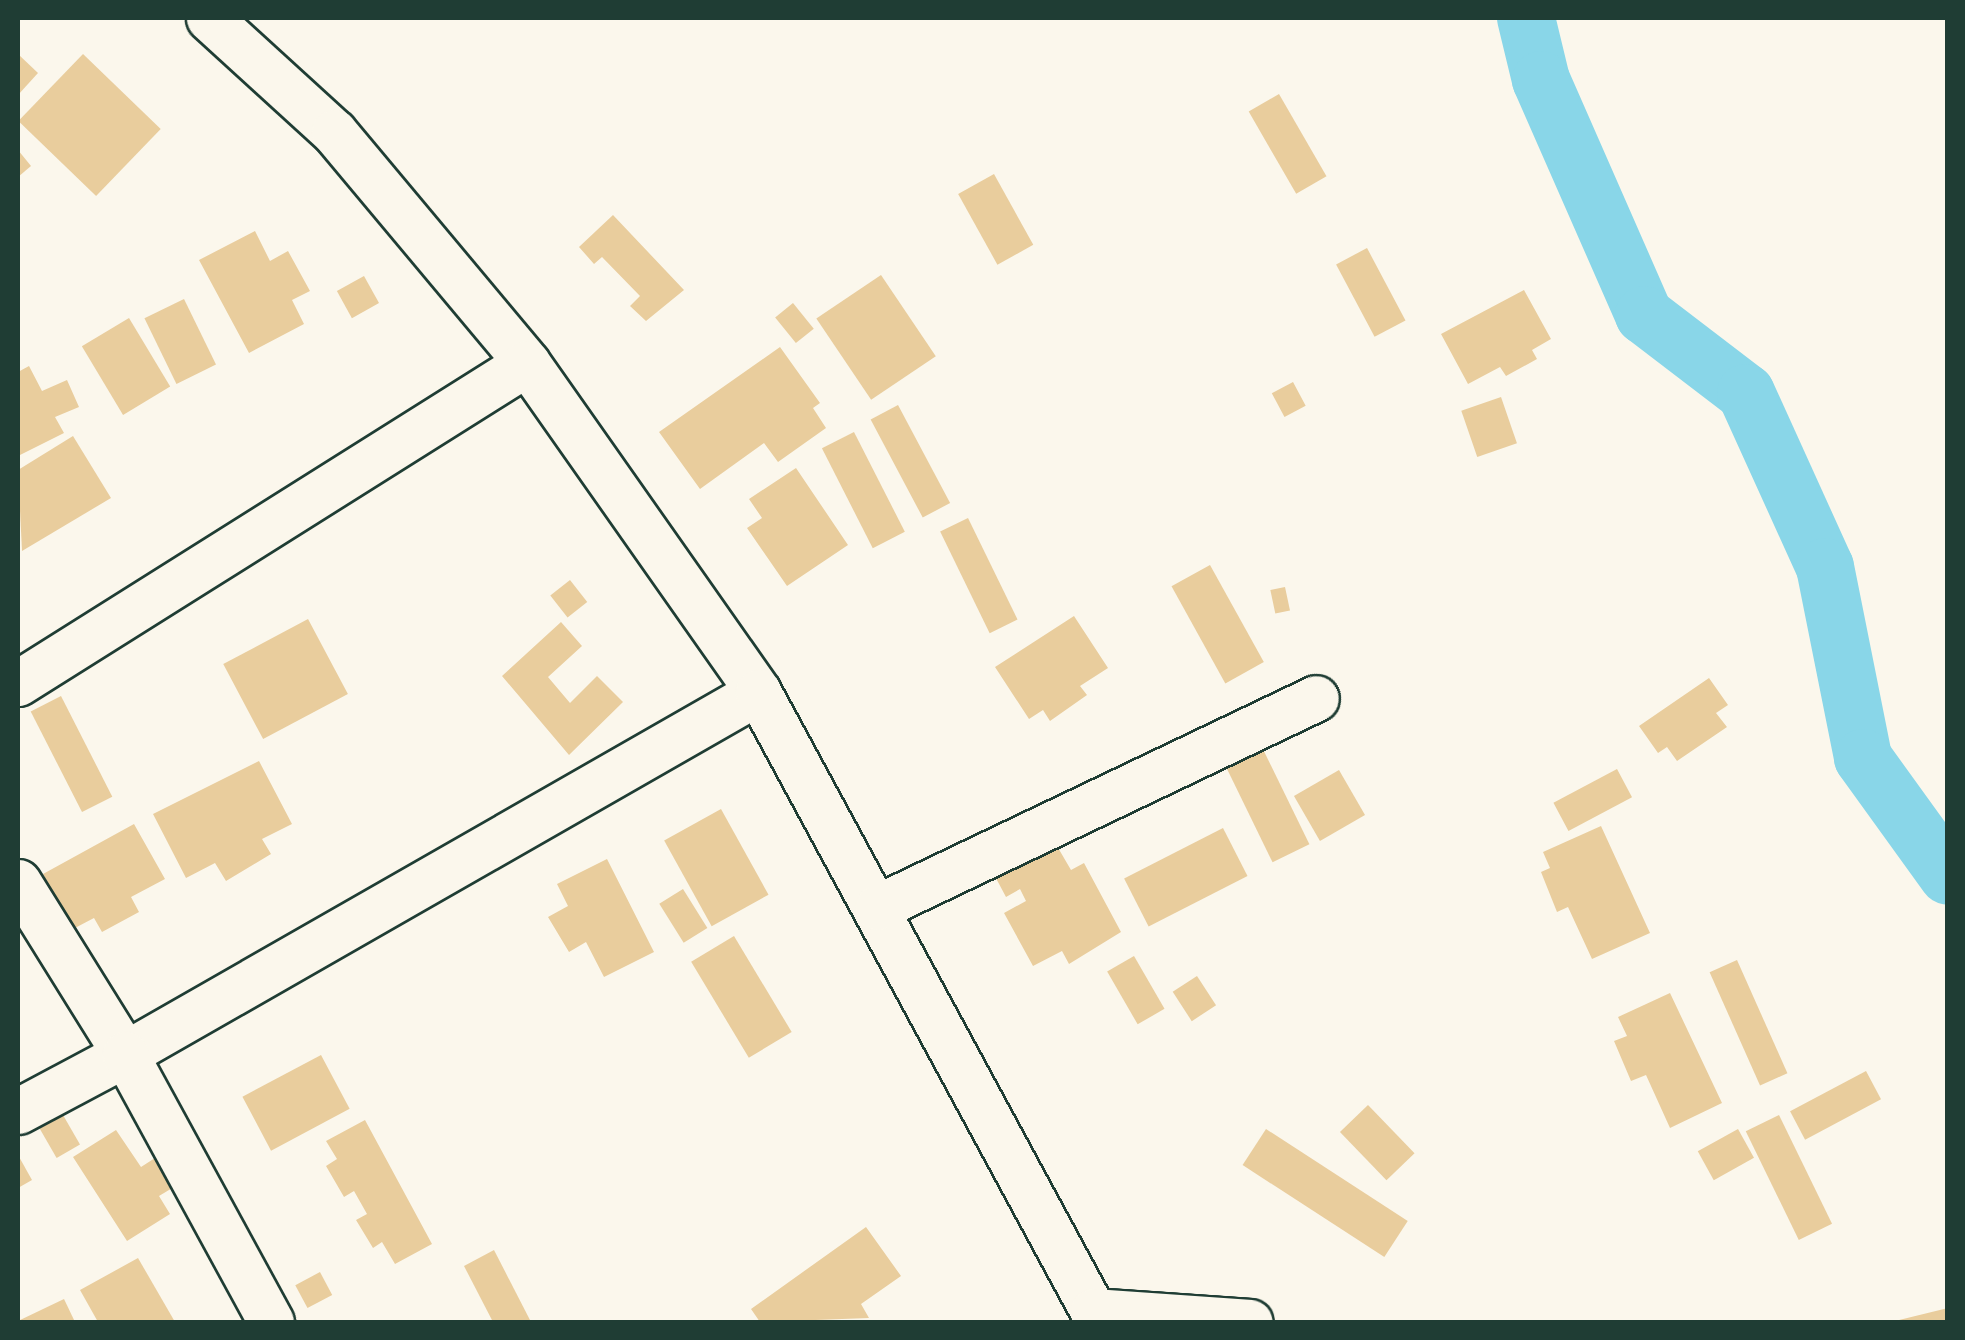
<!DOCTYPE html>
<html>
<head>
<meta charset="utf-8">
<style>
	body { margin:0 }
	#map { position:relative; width:1965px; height:1340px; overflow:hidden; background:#fbf7ec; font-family:Itim,sans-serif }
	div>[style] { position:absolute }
	.river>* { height:58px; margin:-29px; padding:0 29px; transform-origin:29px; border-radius:29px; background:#89d6e8 }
	.building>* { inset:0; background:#e9cd9d; transform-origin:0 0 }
	.roads { filter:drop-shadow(2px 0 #1f3d34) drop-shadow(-2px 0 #1f3d34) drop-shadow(0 2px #1f3d34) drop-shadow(0 -2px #1f3d34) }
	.minor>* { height:45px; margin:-22.5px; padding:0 22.5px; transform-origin:22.5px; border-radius:22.5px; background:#fbf7ec }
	span { translate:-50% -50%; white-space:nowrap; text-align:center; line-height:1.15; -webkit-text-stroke:8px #fbf7ec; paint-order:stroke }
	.frame { position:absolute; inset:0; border:20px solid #1f3d34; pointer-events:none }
</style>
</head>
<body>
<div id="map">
	<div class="river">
		<div style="left:1526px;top:18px;width:64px;rotate:76.4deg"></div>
		<div style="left:1541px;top:80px;width:257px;rotate:66.3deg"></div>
		<div style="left:1644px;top:315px;width:128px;rotate:37.4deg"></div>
		<div style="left:1746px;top:393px;width:191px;rotate:65.6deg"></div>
		<div style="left:1825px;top:567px;width:195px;rotate:78.7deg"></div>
		<div style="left:1863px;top:758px;width:145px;rotate:54.2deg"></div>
	</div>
	<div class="building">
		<div style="clip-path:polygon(18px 54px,38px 73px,18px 95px)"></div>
		<div style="left:83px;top:54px;width:108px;height:93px;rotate:44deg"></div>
		<div style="left:1279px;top:94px;width:95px;height:35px;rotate:60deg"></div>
		<div style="clip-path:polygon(18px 150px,31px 166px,18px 177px)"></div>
		<div style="left:994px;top:174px;width:81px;height:41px;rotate:61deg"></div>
		<div style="clip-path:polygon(613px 215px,684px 290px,646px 321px,630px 306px,640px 296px,602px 257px,594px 264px,579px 247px)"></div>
		<div style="clip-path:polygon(255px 231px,270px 261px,288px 251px,310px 291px,292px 300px,304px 324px,249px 353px,199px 260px)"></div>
		<div style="left:1367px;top:248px;width:82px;height:35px;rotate:62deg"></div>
		<div style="left:881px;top:275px;width:98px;height:78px;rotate:56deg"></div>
		<div style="left:364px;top:276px;width:31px;height:31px;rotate:61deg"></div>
		<div style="clip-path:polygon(1524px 290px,1551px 339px,1532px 350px,1537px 359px,1506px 376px,1500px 367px,1468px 384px,1441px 334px)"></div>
		<div style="left:184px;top:299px;width:73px;height:44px;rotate:64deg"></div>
		<div style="left:793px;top:303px;width:33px;height:23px;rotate:51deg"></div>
		<div style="left:129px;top:318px;width:80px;height:55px;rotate:59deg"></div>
		<div style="clip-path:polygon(780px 347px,820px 403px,813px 408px,826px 428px,778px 462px,764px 443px,700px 489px,659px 432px)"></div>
		<div style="clip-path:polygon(29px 366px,42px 391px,67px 380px,79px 407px,55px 417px,64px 433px,18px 456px,18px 372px)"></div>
		<div style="left:1293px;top:382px;width:27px;height:24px;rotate:62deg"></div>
		<div style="left:1501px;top:397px;width:49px;height:42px;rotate:71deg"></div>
		<div style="left:898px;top:405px;width:111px;height:31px;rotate:62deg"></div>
		<div style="left:854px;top:432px;width:112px;height:36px;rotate:63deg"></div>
		<div style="clip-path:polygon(73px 436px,111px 498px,22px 551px,18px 470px)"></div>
		<div style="clip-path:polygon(796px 468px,848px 545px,787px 586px,747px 528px,762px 518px,749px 499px)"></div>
		<div style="left:968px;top:518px;width:113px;height:31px;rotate:64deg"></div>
		<div style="left:1210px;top:565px;width:111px;height:44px;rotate:61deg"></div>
		<div style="left:570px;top:580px;width:28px;height:25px;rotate:52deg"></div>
		<div style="left:1285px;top:587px;width:24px;height:15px;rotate:78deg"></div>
		<div style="clip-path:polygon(1074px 616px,1108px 668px,1080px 686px,1087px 695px,1050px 721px,1043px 710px,1029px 719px,995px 667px)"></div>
		<div style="left:308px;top:619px;width:85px;height:96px;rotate:62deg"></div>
		<div style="clip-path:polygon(561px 622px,582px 646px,548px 677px,570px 703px,597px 676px,623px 702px,569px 755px,502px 676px)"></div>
		<div style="clip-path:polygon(1709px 678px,1728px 705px,1716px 713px,1727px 727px,1677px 761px,1667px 747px,1658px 753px,1639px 726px)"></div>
		<div style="left:61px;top:696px;width:113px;height:34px;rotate:63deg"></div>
		<div style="left:1259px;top:741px;width:115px;height:41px;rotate:64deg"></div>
		<div style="clip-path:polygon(259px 761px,292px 824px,262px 839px,271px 854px,226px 881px,215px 863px,186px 878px,153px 814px)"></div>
		<div style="left:1617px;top:769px;width:32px;height:72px;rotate:62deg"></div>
		<div style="left:1339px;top:770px;width:52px;height:52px;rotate:60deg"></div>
		<div style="left:721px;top:809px;width:98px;height:65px;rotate:61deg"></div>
		<div style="clip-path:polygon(134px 824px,165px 879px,131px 897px,139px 912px,102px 932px,94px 918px,73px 929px,43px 874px)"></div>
		<div style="clip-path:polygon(1601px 826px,1650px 933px,1592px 959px,1568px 907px,1557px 912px,1541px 872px,1550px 868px,1543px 852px)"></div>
		<div style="left:1223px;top:828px;width:54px;height:111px;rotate:63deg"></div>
		<div style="clip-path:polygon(1050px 834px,1071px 870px,1084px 863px,1121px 932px,1069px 964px,1062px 951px,1033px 966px,1004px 913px,1026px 901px,1020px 889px,1006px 897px,990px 867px)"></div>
		<div style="clip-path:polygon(607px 859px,654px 952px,604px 977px,586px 942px,569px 952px,548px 917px,568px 906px,557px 884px)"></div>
		<div style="left:683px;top:889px;width:46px;height:28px;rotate:58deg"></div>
		<div style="left:734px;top:936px;width:112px;height:50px;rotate:59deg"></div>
		<div style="left:1134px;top:956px;width:61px;height:31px;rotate:60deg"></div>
		<div style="left:1737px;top:960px;width:124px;height:30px;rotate:66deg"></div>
		<div style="left:1197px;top:976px;width:35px;height:29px;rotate:57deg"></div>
		<div style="clip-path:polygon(1670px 993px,1722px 1103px,1670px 1128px,1646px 1075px,1631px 1081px,1614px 1041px,1627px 1036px,1618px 1017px)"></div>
		<div style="left:321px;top:1055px;width:61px;height:89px;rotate:62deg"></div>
		<div style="left:1866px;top:1071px;width:32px;height:86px;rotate:62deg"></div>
		<div style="left:1368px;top:1105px;width:67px;height:39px;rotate:46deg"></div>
		<div style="left:63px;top:1115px;width:34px;height:27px;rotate:60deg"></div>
		<div style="left:1779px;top:1115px;width:121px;height:37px;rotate:64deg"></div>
		<div style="clip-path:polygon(365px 1120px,432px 1244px,395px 1264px,382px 1242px,373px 1248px,356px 1220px,367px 1214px,354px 1191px,344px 1197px,326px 1166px,337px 1159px,326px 1141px)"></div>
		<div style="left:1266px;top:1129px;width:169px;height:43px;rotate:33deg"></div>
		<div style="left:1738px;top:1129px;width:33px;height:46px;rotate:61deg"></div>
		<div style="clip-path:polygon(116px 1130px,141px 1167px,155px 1158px,174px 1187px,159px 1196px,170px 1214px,127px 1241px,73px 1157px)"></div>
		<div style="clip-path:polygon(18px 1155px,32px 1180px,18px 1188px)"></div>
		<div style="clip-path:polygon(866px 1227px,901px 1276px,861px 1304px,869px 1318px,760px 1322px,751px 1309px)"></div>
		<div style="clip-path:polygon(494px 1250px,531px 1322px,493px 1322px,464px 1266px)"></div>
		<div style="clip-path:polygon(138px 1258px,175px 1322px,98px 1322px,80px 1290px)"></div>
		<div style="left:320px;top:1272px;width:26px;height:28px;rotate:62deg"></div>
		<div style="clip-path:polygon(64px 1299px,75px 1322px,18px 1322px,18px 1321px)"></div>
		<div style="clip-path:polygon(1948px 1308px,1948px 1322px,1895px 1322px,1895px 1321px)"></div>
	</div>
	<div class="roads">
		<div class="minor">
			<div style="left:209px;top:18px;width:169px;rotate:42.4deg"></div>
			<div style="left:334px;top:132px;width:301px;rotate:50.1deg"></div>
			<div style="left:527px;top:363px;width:402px;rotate:54.9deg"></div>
			<div style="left:18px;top:683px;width:601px;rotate:-32.16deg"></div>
			<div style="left:18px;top:882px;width:203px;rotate:58.1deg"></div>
			<div style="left:125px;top:1054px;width:729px;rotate:-29.76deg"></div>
			<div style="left:758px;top:692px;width:704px;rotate:61.58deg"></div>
			<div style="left:878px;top:907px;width:485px;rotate:-25.5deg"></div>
			<div style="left:18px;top:1111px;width:121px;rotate:-28deg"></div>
			<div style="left:125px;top:1054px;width:305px;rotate:61.4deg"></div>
			<div style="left:1093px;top:1311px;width:157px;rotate:4deg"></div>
		</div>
	</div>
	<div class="frame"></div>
</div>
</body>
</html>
